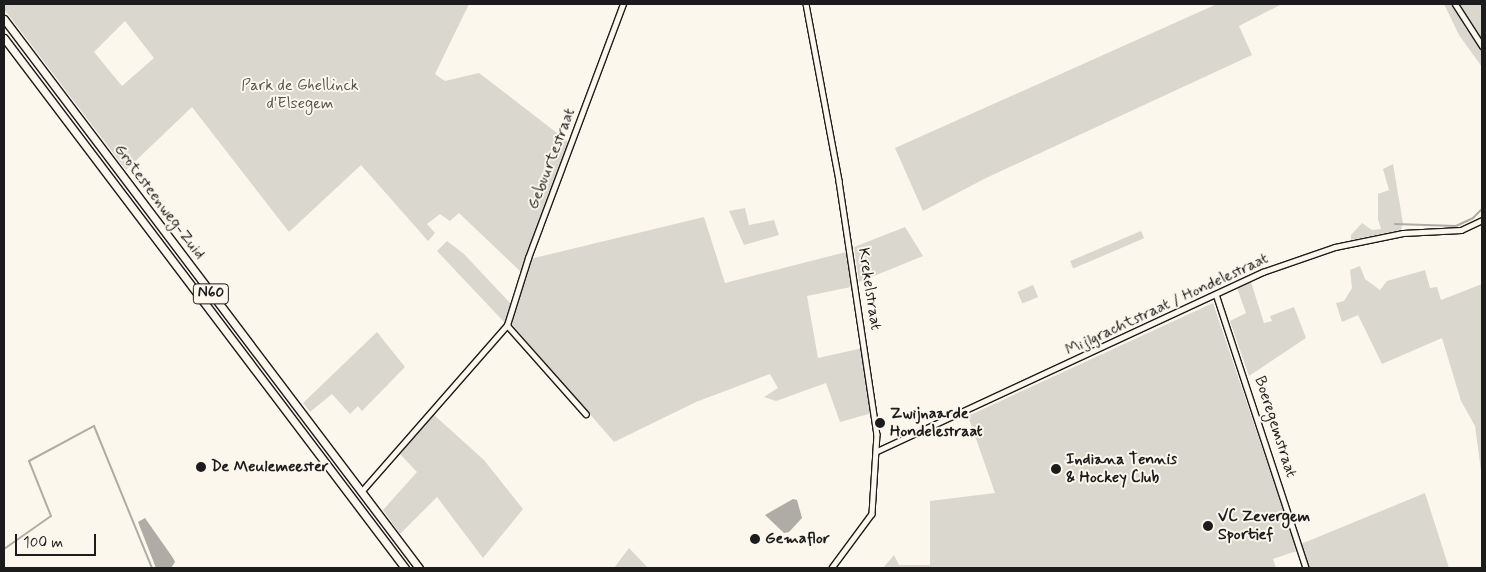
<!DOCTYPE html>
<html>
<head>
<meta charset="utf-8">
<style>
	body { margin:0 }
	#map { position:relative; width:1486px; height:572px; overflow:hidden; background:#fbf7ec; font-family:Mynerve,sans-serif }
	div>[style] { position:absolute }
	.green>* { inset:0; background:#dad7ce; transform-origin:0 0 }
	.water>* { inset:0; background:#afaca5 }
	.stream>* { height:2px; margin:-1px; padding:0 1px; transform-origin:1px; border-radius:1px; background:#afaca5 }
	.roads { filter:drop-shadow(1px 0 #1c1c1c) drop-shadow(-1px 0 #1c1c1c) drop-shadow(0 1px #1c1c1c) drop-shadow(0 -1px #1c1c1c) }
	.minor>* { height:4.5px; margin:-2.25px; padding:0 2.25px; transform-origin:2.25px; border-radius:2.25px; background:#fbf7ec }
	.tertiary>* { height:5px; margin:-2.5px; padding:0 2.5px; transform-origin:2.5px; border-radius:2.5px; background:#fbf7ec }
	.trunk>* { height:7px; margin:-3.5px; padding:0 3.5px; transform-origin:3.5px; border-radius:3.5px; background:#fbf7ec }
	.dots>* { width:14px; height:14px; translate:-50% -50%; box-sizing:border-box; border:2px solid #fbf7ec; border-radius:50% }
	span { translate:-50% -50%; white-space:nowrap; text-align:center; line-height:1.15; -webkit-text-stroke:4px #fbf7ec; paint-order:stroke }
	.shield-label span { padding:1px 4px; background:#fbf7ec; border:1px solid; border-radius:4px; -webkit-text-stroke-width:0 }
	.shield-label { font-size:15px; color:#1c1c1c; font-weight:700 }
	.park-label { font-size:16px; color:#555451 }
	.street-label { font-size:16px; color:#1c1c1c }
	.poi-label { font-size:16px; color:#1c1c1c; font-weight:700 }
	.left { translate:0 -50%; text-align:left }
	.frame { position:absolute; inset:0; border:5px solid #1c1c1c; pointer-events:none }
	.scale { position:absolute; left:15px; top:534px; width:81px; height:22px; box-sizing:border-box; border:2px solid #1c1c1c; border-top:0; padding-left:6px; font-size:15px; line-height:18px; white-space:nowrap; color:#1c1c1c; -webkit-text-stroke:4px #fbf7ec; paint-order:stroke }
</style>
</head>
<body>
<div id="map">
	<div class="green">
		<div style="clip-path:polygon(evenodd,4px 4px,469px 4px,435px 74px,445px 81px,479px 73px,570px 143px,521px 272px,459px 213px,450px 221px,440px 214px,427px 224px,435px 233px,428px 241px,361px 165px,289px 232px,192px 107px,126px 170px,4px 9px,4px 4px,125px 21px,154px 58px,122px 86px,94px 52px,125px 21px)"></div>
		<div style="clip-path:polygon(1217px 4px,1282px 4px,1239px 26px,1252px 55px,986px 178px,923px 211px,895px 148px)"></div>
		<div style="clip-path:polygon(1444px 4px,1452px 4px,1466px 29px,1482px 48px,1482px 67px,1459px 35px)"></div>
		<div style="clip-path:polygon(1460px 4px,1482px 5px,1482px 39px,1471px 23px)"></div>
		<div style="clip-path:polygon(1393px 164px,1403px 223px,1401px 230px,1351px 240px,1351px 235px,1362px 223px,1372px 230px,1381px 229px,1378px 219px,1378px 194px,1389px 190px,1383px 169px)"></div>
		<div style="clip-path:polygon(745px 208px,749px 225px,774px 220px,779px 235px,744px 245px,729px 211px)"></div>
		<div style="clip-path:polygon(704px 217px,725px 283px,846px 252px,851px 287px,807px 296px,818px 358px,863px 348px,872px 413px,840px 422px,826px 383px,776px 401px,764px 397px,778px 388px,770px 374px,696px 402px,614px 442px,510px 322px,530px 259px)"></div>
		<div style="clip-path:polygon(905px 227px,923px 256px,859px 282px,854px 247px)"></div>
		<div style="left:1141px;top:231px;width:8px;height:77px;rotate:67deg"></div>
		<div style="clip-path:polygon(447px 241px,464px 254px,511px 304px,505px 323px,437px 251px)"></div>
		<div style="clip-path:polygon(1360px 266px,1365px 279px,1380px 290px,1387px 281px,1425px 270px,1430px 288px,1437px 287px,1441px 300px,1482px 284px,1482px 478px,1475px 426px,1461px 401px,1442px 338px,1382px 364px,1358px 315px,1342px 322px,1336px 303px,1344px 301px,1352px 288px,1350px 270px)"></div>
		<div style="clip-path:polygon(1251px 282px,1264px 323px,1272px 321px,1270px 316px,1294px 307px,1306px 338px,1249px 376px,1230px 321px,1246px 313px,1237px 288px)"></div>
		<div style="left:1033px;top:285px;width:13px;height:17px;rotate:67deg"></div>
		<div style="clip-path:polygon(1213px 303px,1297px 551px,1273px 559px,1276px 568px,883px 568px,894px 555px,899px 565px,930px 565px,930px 501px,995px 493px,968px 416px)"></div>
		<div style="clip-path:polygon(377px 332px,405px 367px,362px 411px,358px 406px,350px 414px,332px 394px,310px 412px,303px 403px)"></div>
		<div style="clip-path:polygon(434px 415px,484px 460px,523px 509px,483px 558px,437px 497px,400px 534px,383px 510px,417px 472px,400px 454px)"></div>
		<div style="clip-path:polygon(1425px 493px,1449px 568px,1309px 568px,1301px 544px)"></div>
		<div style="clip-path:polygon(629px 548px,648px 568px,614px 568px)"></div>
	</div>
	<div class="water">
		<div style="clip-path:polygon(793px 499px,797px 500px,802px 518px,789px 532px,784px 533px,765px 515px)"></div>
		<div style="clip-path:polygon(145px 518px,173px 558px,175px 562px,171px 568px,156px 568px,138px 522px)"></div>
	</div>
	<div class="stream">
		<div style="left:1395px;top:224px;width:61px;rotate:1.9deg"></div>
		<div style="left:1456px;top:226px;width:19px;rotate:-25deg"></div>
		<div style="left:1473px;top:218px;width:13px;rotate:-45deg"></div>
		<div style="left:4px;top:549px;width:57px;rotate:-35.1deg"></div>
		<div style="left:51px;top:516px;width:59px;rotate:-111.8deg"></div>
		<div style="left:29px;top:461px;width:74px;rotate:-28.3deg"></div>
		<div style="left:94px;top:426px;width:153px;rotate:67.8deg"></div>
	</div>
	<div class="roads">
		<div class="minor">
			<div style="left:806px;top:4px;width:180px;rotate:79.4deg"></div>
			<div style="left:839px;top:181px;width:256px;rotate:81.5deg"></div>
			<div style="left:877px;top:434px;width:80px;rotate:93.6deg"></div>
			<div style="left:872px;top:514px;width:67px;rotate:126.5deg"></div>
			<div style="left:1216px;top:294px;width:288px;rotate:71.8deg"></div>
			<div style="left:507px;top:325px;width:119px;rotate:48.4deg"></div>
			<div style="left:877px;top:451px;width:425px;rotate:-24.9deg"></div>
			<div style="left:1263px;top:272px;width:76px;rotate:-19.1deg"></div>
			<div style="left:1335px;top:247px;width:69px;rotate:-11.6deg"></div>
			<div style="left:1403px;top:233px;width:58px;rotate:-3deg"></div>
			<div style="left:1461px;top:230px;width:23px;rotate:-25deg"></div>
			<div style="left:361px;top:492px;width:222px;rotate:-48.8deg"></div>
			<div style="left:507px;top:325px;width:70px;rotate:-72.6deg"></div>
			<div style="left:528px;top:258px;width:271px;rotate:-69.5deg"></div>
		</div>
		<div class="tertiary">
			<div style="left:1455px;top:4px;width:50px;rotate:57.3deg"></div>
		</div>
		<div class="trunk">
			<div style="left:4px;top:19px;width:688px;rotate:52.91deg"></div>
			<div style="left:4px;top:38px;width:665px;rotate:52.89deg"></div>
		</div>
	</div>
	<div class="dots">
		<div style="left:880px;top:423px;background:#1c1c1c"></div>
		<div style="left:201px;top:467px;background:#1c1c1c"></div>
		<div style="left:1056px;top:469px;background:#1c1c1c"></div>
		<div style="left:1208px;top:526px;background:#1c1c1c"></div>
		<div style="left:755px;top:539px;background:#1c1c1c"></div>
	</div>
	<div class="shield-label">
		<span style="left:211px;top:294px">N60</span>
	</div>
	<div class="park-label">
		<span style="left:300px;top:95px">Park de Ghellinck<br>d'Elsegem</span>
	</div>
	<div class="street-label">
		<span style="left:552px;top:159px;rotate:-69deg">Gebuurtestraat</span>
		<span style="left:159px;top:202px;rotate:53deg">Grotesteenweg-Zuid</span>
		<span style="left:869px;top:289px;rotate:81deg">Krekelstraat</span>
		<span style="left:1167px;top:305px;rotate:-25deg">Mijlgrachtstraat / Hondelestraat</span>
		<span style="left:1275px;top:427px;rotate:72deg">Boeregemstraat</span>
	</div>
	<div class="poi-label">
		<span class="left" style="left:890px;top:423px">Zwijnaarde<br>Hondelestraat</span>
		<span class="left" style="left:1066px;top:469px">Indiana Tennis<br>&amp; Hockey Club</span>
		<span class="left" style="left:211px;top:467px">De Meulemeester</span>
		<span class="left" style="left:1218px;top:526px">VC Zevergem<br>Sportief</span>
		<span class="left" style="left:765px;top:539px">Gemaflor</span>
	</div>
	<div class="frame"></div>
	<div class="scale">100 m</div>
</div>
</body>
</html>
